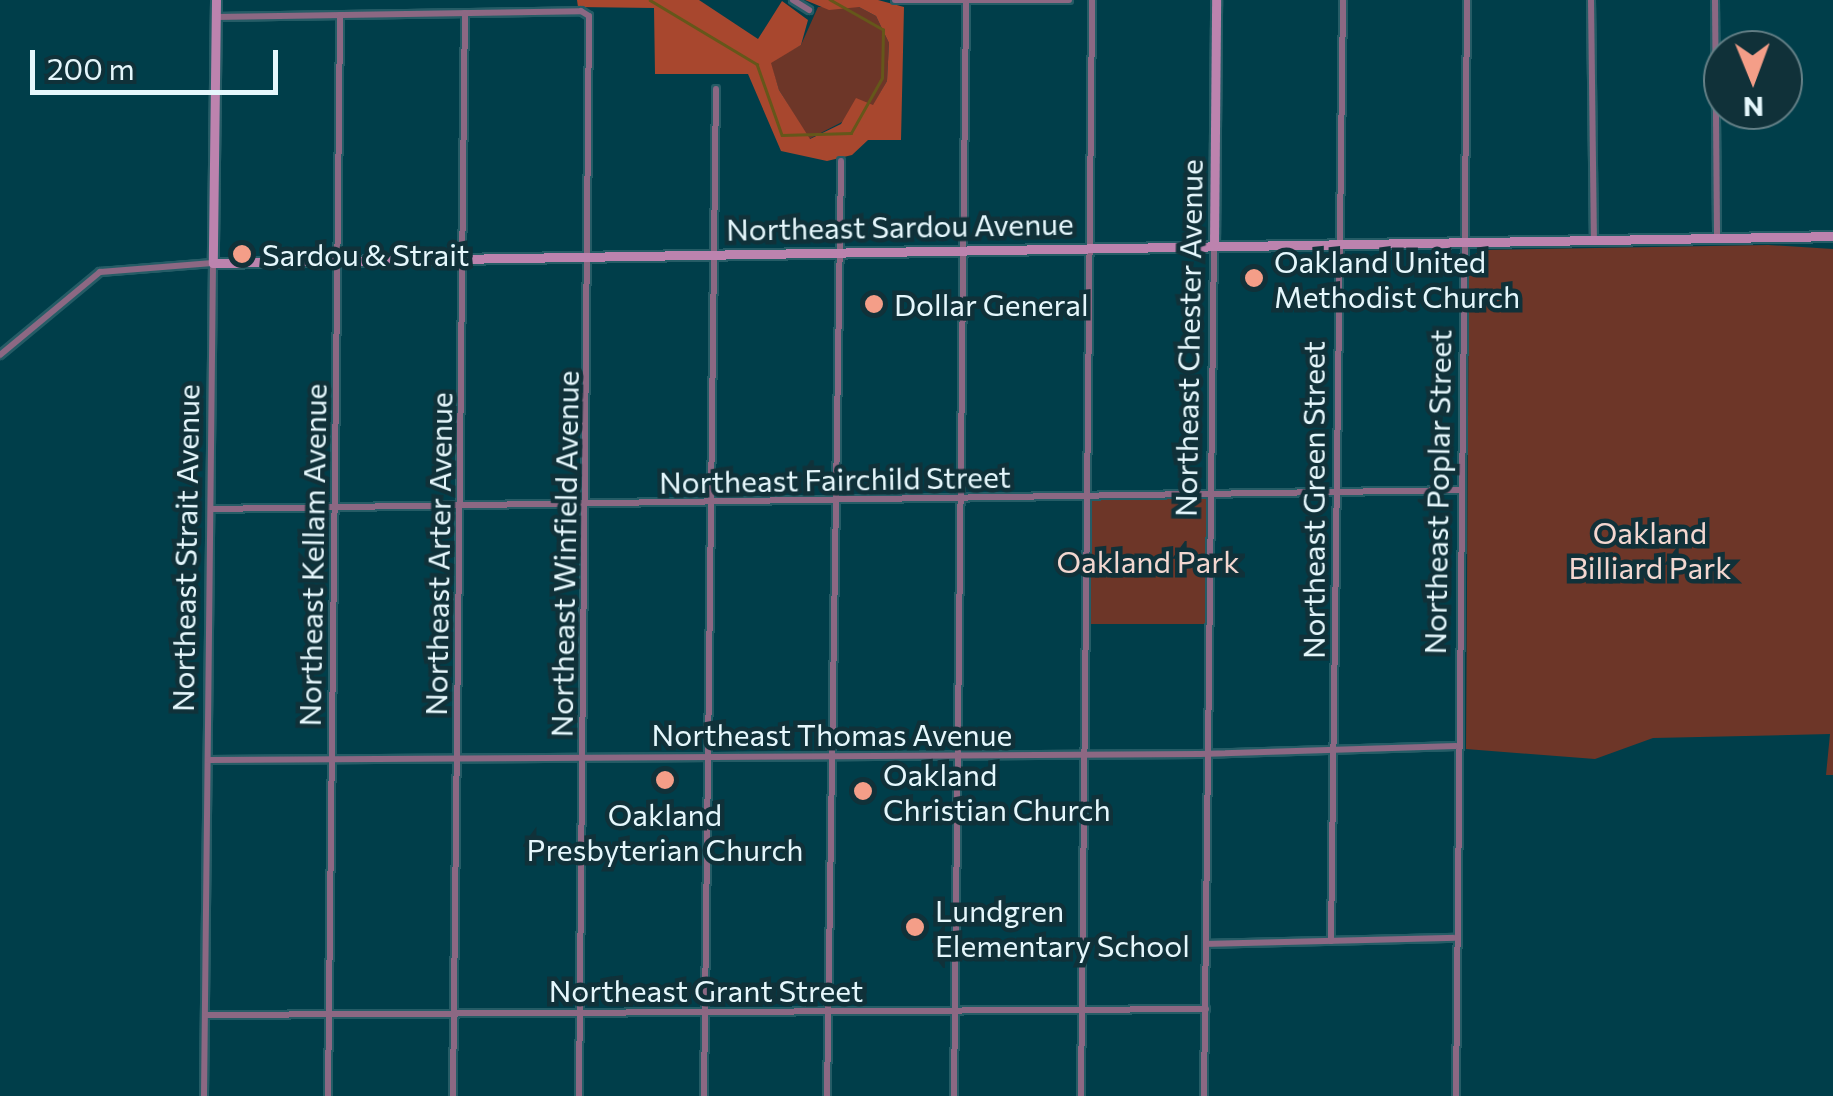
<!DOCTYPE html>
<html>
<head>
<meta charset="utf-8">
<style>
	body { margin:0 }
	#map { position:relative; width:1833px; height:1096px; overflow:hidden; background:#003e4a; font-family:Commissioner,sans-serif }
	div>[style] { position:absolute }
	.green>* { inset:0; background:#6d3628; transform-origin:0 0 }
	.forest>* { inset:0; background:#a8472e }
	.stream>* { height:2.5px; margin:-1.25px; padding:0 1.25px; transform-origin:1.25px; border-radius:1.25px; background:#65571a }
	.roads { filter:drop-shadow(2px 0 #255c66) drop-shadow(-2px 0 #255c66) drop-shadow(0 2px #255c66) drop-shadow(0 -2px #255c66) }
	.street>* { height:6px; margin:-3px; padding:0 3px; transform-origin:3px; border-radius:3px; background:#8c6883 }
	.secondary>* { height:9px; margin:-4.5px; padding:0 4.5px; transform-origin:4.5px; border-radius:4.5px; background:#bc83ae }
	.dots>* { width:28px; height:28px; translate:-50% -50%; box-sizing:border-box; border:5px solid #103139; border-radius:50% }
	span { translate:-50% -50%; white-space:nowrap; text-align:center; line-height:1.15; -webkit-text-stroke:9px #103139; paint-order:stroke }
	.street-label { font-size:30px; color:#e5f7fc }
	.poi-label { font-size:30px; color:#e5f7fc }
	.left { translate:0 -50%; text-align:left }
	.park-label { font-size:30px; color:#f3d7d0 }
	.north { position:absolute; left:1703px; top:30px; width:100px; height:100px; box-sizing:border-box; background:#103139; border:2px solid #658087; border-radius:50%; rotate:179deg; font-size:28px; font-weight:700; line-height:40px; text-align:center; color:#e5f7fc }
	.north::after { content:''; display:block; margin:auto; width:35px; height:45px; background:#f49e88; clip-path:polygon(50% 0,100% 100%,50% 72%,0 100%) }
	.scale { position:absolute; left:30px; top:50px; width:248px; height:45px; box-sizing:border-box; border:5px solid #e5f7fc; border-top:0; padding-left:12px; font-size:30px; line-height:35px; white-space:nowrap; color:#e5f7fc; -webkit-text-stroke:8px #103139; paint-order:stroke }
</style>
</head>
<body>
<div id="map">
	<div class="green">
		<div style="clip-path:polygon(818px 7px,859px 7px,876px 16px,889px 43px,887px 81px,873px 106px,809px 139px,779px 90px,770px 62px,801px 45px)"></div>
		<div style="clip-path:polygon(1768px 245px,1833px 249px,1833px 775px,1826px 775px,1830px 734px,1653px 738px,1595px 759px,1466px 749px,1469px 257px,1483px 250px)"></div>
		<div style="left:1211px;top:497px;width:127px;height:124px;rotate:90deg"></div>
	</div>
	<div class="forest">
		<div style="clip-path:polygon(577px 0,699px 0,758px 39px,782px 1px,808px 20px,801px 45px,771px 63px,779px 90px,810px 139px,841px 124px,856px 98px,873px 105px,887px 81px,889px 43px,876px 16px,859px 7px,829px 10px,805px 0,878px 0,904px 7px,901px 140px,868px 140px,852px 155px,827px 161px,781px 151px,748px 74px,655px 74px,654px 8px,578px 7px)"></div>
	</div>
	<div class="stream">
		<div style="left:650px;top:0;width:125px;rotate:30.9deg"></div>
		<div style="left:757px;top:64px;width:75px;rotate:70.6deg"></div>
		<div style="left:782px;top:135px;width:69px;rotate:-1.7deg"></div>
		<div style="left:851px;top:133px;width:63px;rotate:-60.6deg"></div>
		<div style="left:882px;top:78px;width:48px;rotate:-88.8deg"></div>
		<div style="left:883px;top:30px;width:61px;rotate:-150.5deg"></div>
	</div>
	<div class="roads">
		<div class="street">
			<div style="left:793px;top:0;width:19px;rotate:32deg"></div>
			<div style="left:895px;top:0;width:174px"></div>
			<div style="left:1591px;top:0;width:241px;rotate:89.3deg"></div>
			<div style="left:1715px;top:0;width:238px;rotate:89.5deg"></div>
			<div style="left:216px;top:17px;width:365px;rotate:-0.9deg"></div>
			<div style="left:581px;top:11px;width:9px;rotate:32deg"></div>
			<div style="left:589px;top:16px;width:1080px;rotate:90.53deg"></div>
			<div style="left:0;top:355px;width:130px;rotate:-39.7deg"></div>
			<div style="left:100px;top:272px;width:113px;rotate:-4.6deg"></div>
			<div style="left:213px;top:263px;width:833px;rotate:90.62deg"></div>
			<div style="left:211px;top:509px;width:1249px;rotate:-0.87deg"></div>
			<div style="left:208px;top:760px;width:992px;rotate:-0.35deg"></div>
			<div style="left:1200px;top:754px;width:256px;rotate:-1.8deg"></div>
			<div style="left:1331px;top:941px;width:941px;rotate:-89.27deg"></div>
			<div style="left:1206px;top:944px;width:248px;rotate:-1.4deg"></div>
			<div style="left:205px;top:1015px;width:1001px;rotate:-0.34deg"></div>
			<div style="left:328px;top:1096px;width:1081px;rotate:-89.36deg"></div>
			<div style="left:453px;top:1096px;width:1083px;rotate:-89.37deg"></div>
			<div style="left:704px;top:1096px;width:1007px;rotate:-89.32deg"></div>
			<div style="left:827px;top:1096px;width:935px;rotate:-89.14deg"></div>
			<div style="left:954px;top:1096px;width:1096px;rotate:-89.37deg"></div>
			<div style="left:1081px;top:1096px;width:1096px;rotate:-89.42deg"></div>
			<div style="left:1204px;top:1096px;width:849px;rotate:-89.33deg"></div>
			<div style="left:1456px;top:1096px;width:1096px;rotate:-89.42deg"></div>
		</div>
		<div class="secondary">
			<div style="left:216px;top:0;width:263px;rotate:90.7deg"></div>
			<div style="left:213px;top:263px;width:1620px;rotate:-0.95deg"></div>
			<div style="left:1214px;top:246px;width:246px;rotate:-89.5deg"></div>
		</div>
	</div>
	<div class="dots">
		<div style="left:242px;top:254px;background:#f49e88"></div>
		<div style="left:1254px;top:278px;background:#f49e88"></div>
		<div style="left:874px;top:304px;background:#f49e88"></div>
		<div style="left:665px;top:780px;background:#f49e88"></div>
		<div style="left:863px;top:791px;background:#f49e88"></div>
		<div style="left:915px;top:927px;background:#f49e88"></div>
	</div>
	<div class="street-label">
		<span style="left:900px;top:226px;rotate:-1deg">Northeast Sardou Avenue</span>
		<span style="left:1188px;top:338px;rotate:-89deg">Northeast Chester Avenue</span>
		<span style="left:835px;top:479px;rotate:-1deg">Northeast Fairchild Street</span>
		<span style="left:1437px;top:492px;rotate:-89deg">Northeast Poplar Street</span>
		<span style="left:1313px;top:500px;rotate:-90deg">Northeast Green Street</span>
		<span style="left:185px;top:548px;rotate:-89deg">Northeast Strait Avenue</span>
		<span style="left:438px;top:554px;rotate:-89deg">Northeast Arter Avenue</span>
		<span style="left:564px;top:554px;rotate:-89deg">Northeast Winfield Avenue</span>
		<span style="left:312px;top:555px;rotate:-89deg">Northeast Kellam Avenue</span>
		<span style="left:832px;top:734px">Northeast Thomas Avenue</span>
		<span style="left:706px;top:990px">Northeast Grant Street</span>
	</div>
	<div class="poi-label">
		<span class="left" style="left:262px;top:254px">Sardou &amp; Strait</span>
		<span class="left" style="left:1274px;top:278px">Oakland United<br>Methodist Church</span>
		<span class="left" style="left:894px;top:304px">Dollar General</span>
		<span class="left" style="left:883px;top:791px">Oakland<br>Christian Church</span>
		<span style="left:665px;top:831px">Oakland<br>Presbyterian Church</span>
		<span class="left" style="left:935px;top:927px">Lundgren<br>Elementary School</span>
	</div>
	<div class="park-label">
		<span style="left:1650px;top:549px">Oakland<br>Billiard Park</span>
		<span style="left:1148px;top:561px">Oakland Park</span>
	</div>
	<div class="north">N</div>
	<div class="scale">200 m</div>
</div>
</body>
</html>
